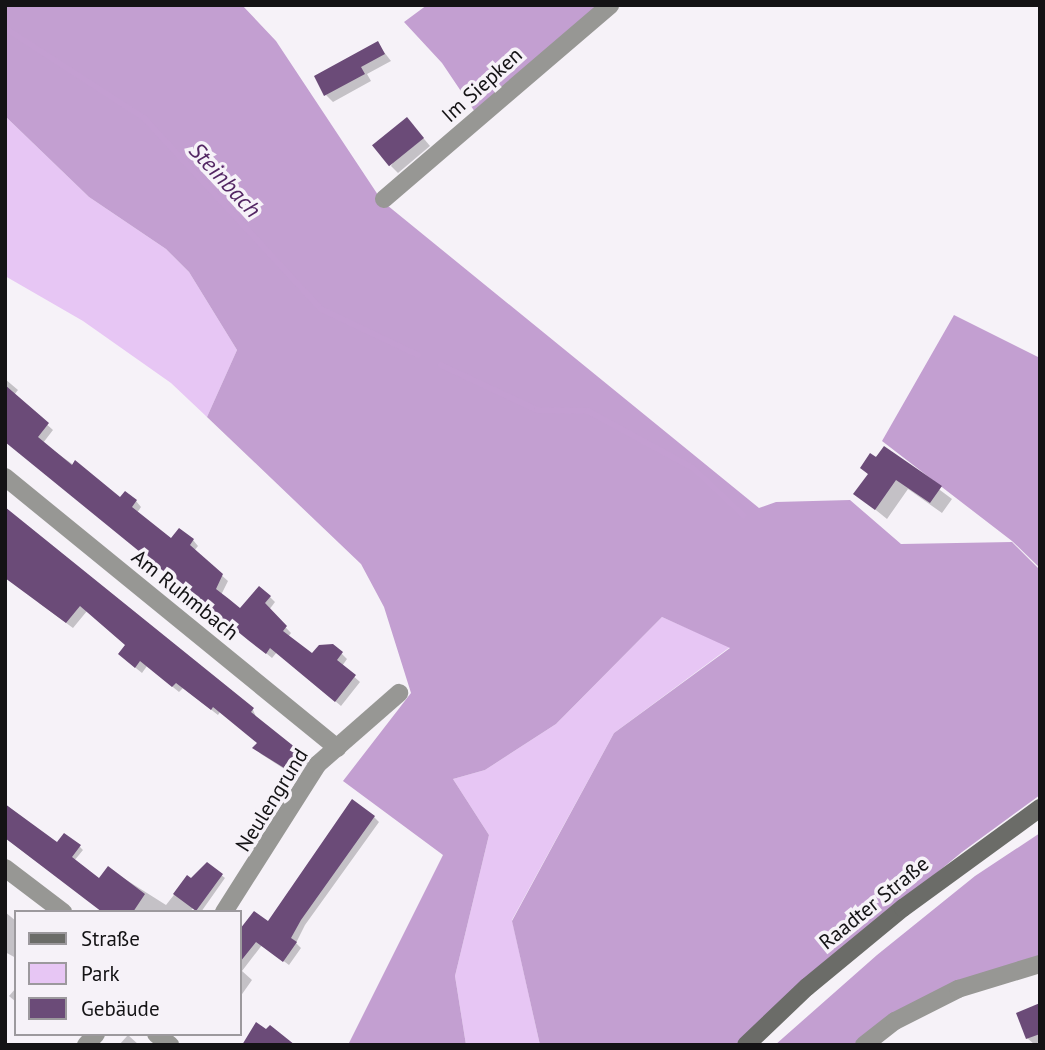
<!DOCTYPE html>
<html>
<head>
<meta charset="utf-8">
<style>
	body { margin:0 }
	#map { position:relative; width:1045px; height:1050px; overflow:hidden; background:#f6f2f8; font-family:"PT Sans",sans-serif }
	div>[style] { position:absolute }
	.green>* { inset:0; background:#e7c6f4 }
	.forest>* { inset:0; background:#c39fd1 }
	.shadow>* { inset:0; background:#0003 }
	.stream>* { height:6px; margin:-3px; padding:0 3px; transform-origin:3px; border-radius:3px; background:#c49fd2 }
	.building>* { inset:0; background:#6b4b78; transform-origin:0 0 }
	.minor>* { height:18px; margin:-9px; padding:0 9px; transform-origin:9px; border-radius:9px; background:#979794 }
	.secondary>* { height:18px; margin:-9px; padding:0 9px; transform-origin:9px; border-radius:9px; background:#6b6c68 }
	span { translate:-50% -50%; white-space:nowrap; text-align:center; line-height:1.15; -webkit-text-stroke:7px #f6f2f8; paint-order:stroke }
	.street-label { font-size:21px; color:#141315 }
	.water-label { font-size:23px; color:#532663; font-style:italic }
	.frame { position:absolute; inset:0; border:7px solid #141315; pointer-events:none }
	.legend { position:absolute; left:14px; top:910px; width:228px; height:126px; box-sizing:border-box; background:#f6f2f8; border:2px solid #9c999d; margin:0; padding:9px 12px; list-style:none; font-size:21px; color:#141315 }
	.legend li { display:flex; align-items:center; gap:14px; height:35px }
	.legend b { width:35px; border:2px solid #9c999d }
</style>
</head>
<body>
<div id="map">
	<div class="green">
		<div style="clip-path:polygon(5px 116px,89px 197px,166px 249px,189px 272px,237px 350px,207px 417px,171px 383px,83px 321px,5px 276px)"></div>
		<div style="clip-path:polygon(662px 617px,730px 647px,614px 733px,512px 920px,540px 1045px,466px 1045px,455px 976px,489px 835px,453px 779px,485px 770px,556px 724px)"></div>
	</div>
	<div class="forest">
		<div style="clip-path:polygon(5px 5px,242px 5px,276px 41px,382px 201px,759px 508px,776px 502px,850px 500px,901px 544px,1012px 542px,1040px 570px,1040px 795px,962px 852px,802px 984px,738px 1045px,540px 1045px,512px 921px,614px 733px,730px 648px,662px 617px,556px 724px,485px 770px,453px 779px,489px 835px,455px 976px,466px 1045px,348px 1045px,443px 855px,343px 781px,411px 693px,384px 607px,361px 564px,207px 417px,237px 350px,189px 272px,166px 249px,89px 197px,5px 116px)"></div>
		<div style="clip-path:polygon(427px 5px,608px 5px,477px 115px,442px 63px,404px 22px)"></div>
		<div style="clip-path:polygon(954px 315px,1040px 358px,1040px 568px,1012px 541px,882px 441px)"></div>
		<div style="clip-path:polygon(1040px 833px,1040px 961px,959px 987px,859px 1045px,775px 1045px,877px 955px,975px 876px)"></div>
	</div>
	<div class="shadow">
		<div style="clip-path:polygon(377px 43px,391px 61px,367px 74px,371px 81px,333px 102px,326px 95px)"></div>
		<div style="clip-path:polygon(414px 127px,430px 146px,398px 173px,391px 166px)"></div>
		<div style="clip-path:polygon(5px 379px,18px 390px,14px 395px,53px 430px,43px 443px,121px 499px,136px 501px,141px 507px,137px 513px,172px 540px,193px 540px,198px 546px,194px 551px,228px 581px,221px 595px,241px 610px,270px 597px,275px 602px,269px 610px,291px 633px,288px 637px,313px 655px,332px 645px,342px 654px,347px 659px,342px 666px,360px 682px,341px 706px,277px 652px,272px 658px,10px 445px)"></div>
		<div style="clip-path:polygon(885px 449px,952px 499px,942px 513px,908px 489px,887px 519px,856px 494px,869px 475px,862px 468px)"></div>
		<div style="clip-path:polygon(5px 510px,253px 710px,257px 719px,311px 764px,303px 781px,261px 754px,255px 748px,259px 743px,220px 712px,218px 715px,183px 688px,179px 692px,147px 666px,142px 673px,126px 660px,127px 646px,87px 611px,73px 628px,39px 603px)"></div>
		<div style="clip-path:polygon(5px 804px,57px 844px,80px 847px,83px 850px,74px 861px,100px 881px,109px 869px,166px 905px,188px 877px,191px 880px,207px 864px,225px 878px,201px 912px,193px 908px,190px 912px,104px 912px,5px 838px)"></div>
		<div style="clip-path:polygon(374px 817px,379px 822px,305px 925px,296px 943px,301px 948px,289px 965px,262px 945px,242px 971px,252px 980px,240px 997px,240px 930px,254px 913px,268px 924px)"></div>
		<div style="clip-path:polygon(5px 912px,16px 921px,16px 958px,5px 952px)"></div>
		<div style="clip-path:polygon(16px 988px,16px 1002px,9px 996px)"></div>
		<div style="clip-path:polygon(1040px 1005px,1040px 1042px,1034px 1044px,1027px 1038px)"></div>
		<div style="clip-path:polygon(128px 1035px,139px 1045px,119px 1045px)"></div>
	</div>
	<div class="stream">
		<div style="left:5px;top:28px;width:166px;rotate:32.9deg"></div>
		<div style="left:144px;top:118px;width:260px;rotate:47.2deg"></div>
		<div style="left:321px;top:309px;width:107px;rotate:25.4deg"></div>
		<div style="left:441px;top:365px;width:106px;rotate:25.1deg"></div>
		<div style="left:537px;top:410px;width:51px;rotate:1.1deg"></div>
		<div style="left:588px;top:411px;width:119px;rotate:28.5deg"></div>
		<div style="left:693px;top:468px;width:69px;rotate:43.2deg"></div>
	</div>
	<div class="building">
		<div style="clip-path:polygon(378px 41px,385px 54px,361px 67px,365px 74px,324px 96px,314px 76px)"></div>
		<div style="left:407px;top:117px;width:27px;height:45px;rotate:51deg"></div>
		<div style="clip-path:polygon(5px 385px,49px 423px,38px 437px,72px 465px,75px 460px,120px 497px,125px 491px,137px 500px,132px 507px,171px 538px,179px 528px,194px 539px,190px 545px,223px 574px,216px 589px,229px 599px,240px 608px,259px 586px,271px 596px,265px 603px,287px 626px,283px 631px,312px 653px,319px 645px,333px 644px,343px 652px,337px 660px,356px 675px,335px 702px,270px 648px,266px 654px,248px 640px,5px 442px)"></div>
		<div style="clip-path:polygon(884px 446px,942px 486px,930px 503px,896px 480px,875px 510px,853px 494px,868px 474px,860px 468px,870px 453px,876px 457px)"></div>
		<div style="clip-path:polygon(5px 507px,254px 708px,251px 712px,306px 756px,297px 776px,252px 748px,257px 743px,213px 707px,211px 710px,176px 683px,172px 687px,140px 661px,135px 668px,118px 654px,125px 645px,80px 606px,66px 623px,5px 578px)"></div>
		<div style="clip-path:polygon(352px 799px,375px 816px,301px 920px,291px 938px,297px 942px,283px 962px,256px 942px,240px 962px,240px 929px,254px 911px,268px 921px)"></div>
		<div style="clip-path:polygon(5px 804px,57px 842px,64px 833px,81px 845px,72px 857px,99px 878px,108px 866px,145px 894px,133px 912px,102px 912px,5px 838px)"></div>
		<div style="clip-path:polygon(207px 862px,223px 874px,196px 911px,173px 894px,187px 875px,191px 878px)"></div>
		<div style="clip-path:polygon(1040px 1003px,1040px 1034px,1026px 1039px,1016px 1013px)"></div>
		<div style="clip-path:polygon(256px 1022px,266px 1029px,270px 1025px,295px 1045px,242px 1045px)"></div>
	</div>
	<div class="minor">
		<div style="left:384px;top:199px;width:298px;rotate:-40.6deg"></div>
		<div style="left:5px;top:477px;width:429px;rotate:39.2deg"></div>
		<div style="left:5px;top:868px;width:73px;rotate:37.2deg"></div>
		<div style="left:224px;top:912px;width:175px;rotate:-57.6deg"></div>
		<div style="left:318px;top:764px;width:108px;rotate:-41.2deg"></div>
		<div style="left:156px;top:1034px;width:18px;rotate:38deg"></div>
		<div style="left:86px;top:1045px;width:15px;rotate:-48deg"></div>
		<div style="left:864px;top:1045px;width:39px;rotate:-38deg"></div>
		<div style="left:895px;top:1021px;width:71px;rotate:-26.9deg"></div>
		<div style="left:958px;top:989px;width:86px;rotate:-17deg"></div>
	</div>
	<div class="secondary">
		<div style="left:746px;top:1045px;width:84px;rotate:-43.6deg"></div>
		<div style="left:807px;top:987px;width:124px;rotate:-39.5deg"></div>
		<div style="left:903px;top:908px;width:170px;rotate:-36.1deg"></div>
	</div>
	<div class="street-label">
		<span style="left:482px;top:85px;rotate:-42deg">Im Siepken</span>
		<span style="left:185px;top:595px;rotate:39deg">Am Ruhmbach</span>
		<span style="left:272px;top:800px;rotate:-58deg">Neulengrund</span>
		<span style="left:874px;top:903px;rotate:-39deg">Raadter Straße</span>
	</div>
	<div class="water-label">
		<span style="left:225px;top:180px;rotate:47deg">Steinbach</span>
	</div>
	<div class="frame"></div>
	<ul class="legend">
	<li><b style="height:9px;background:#6b6c68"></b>Straße</li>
	<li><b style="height:19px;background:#e7c6f4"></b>Park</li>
	<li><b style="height:19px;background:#6b4b78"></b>Gebäude</li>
	</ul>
</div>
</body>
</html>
